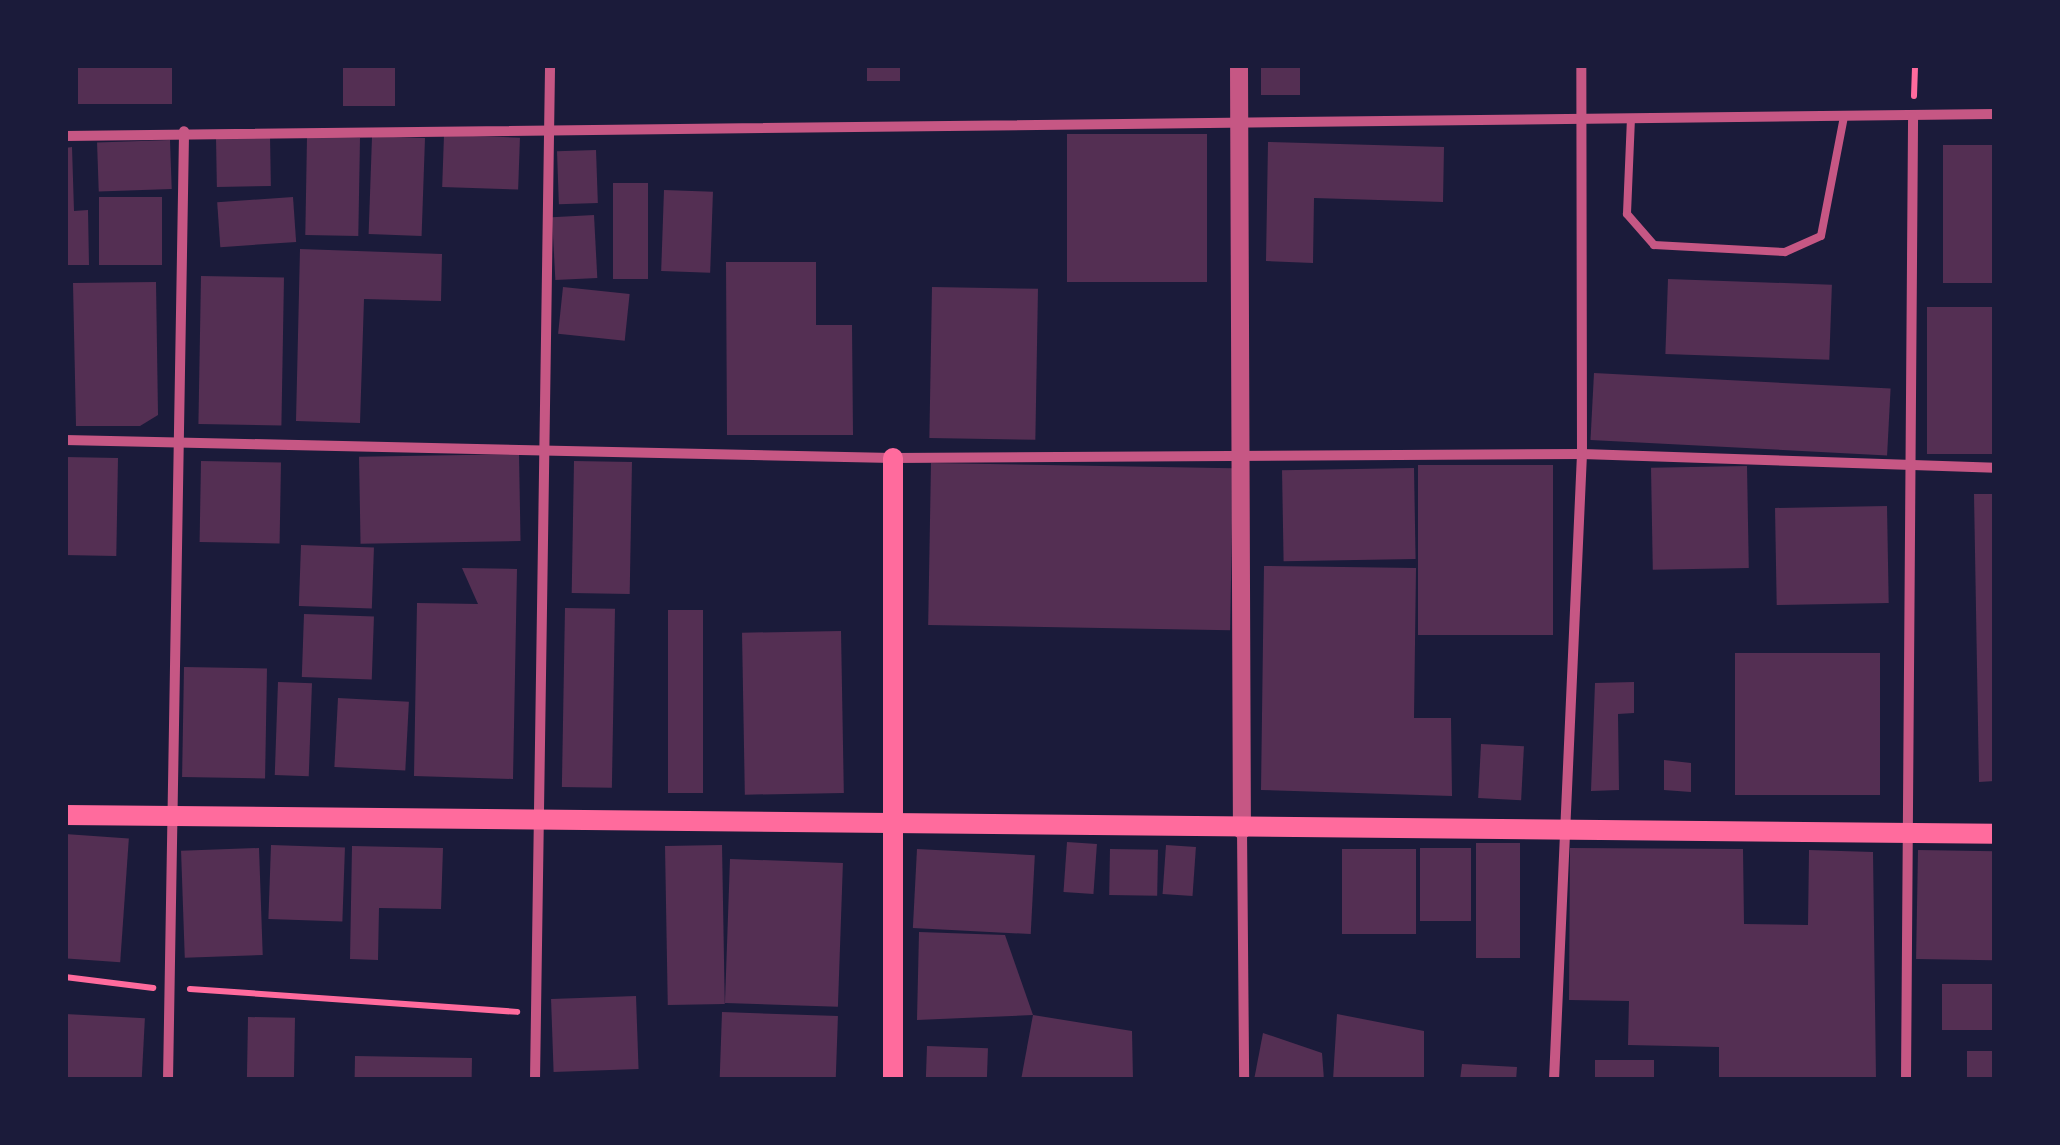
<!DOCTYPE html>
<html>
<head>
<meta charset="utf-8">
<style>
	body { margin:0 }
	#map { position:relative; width:2060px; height:1145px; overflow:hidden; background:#1b1b3a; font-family:"Exo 2",sans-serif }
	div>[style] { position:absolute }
	.building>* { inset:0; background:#542f53; transform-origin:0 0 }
	.path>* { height:6px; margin:-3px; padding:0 3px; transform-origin:3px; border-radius:3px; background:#ff6b9d }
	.service>* { height:8px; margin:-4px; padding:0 4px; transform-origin:4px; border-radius:4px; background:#c65784 }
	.minor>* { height:10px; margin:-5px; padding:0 5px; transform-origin:5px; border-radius:5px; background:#c65784 }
	.tertiary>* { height:18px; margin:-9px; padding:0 9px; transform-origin:9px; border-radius:9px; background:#c65784 }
	.secondary>* { height:20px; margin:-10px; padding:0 10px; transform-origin:10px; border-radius:10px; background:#ff6b9d }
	span { translate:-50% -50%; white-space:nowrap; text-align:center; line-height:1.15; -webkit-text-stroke:9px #1b1b3a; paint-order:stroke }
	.frame { position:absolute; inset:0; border:68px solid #1b1b3a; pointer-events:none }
</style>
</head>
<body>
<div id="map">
	<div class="building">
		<div style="left:78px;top:65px;width:94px;height:39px"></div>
		<div style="left:343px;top:65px;width:52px;height:41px"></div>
		<div style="left:867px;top:65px;width:33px;height:16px"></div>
		<div style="left:1261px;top:65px;width:39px;height:30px"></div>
		<div style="left:1067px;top:134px;width:140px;height:148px"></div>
		<div style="left:444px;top:135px;width:76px;height:52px;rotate:2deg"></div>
		<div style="left:270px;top:136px;width:50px;height:54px;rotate:89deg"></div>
		<div style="left:360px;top:138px;width:98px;height:53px;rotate:91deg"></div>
		<div style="left:425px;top:138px;width:98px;height:53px;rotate:92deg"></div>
		<div style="left:170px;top:140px;width:49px;height:73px;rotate:88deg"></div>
		<div style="clip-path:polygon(1268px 142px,1444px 147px,1443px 202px,1314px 198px,1313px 263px,1266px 261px)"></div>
		<div style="left:1943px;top:145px;width:52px;height:138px"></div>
		<div style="clip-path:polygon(72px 147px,74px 211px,88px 210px,89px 265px,65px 265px,65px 148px)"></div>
		<div style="left:596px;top:150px;width:53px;height:39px;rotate:88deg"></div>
		<div style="left:613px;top:183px;width:35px;height:96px"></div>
		<div style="left:664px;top:190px;width:49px;height:81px;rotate:2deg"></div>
		<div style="left:99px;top:197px;width:63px;height:68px"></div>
		<div style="left:293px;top:197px;width:45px;height:76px;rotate:86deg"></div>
		<div style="left:594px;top:215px;width:63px;height:42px;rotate:87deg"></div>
		<div style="clip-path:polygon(300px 249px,442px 254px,441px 301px,364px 299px,360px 423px,296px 421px)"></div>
		<div style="clip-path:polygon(726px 262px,816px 262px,816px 325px,852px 325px,853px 435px,727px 435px)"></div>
		<div style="left:201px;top:276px;width:83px;height:148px;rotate:1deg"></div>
		<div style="left:1668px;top:279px;width:164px;height:75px;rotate:2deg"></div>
		<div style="clip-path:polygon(156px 282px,158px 415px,140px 426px,76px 426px,73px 283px)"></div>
		<div style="left:563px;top:287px;width:67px;height:47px;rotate:6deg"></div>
		<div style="left:932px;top:287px;width:106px;height:151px;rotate:1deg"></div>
		<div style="left:1927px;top:307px;width:68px;height:147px"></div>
		<div style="left:1594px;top:373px;width:297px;height:67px;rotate:3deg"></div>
		<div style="left:519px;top:454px;width:87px;height:160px;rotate:89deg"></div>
		<div style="left:65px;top:457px;width:53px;height:98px;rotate:1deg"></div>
		<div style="left:201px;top:461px;width:80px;height:81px;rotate:1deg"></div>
		<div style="left:574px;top:461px;width:58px;height:132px;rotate:1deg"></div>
		<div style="left:931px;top:463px;width:302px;height:162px;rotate:1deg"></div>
		<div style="left:1418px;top:465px;width:135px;height:170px"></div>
		<div style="left:1747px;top:466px;width:102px;height:96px;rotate:89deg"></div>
		<div style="left:1414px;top:468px;width:91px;height:132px;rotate:89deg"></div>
		<div style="clip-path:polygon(1974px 494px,1995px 494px,1995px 781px,1979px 782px)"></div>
		<div style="left:1887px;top:506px;width:97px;height:112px;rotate:89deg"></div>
		<div style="left:301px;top:545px;width:73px;height:61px;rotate:2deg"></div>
		<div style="clip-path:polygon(1264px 566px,1416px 568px,1414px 718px,1451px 718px,1452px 796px,1261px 790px)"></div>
		<div style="clip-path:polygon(462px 568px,517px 569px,513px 779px,414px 776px,417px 603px,478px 604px)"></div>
		<div style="left:565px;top:608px;width:50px;height:179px;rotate:1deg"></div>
		<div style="left:668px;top:610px;width:35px;height:183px"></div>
		<div style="left:304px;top:614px;width:70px;height:63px;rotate:2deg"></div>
		<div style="left:841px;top:631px;width:162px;height:99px;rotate:89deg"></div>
		<div style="left:1735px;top:653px;width:145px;height:142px"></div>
		<div style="left:184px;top:667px;width:83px;height:110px;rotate:1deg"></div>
		<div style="left:278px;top:682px;width:34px;height:93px;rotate:2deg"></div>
		<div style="clip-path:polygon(1634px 682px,1634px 713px,1618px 714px,1619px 790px,1591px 791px,1595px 683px)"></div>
		<div style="left:338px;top:698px;width:71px;height:69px;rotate:3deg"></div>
		<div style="left:1481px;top:744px;width:43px;height:54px;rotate:3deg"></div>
		<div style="clip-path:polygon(1664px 760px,1691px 763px,1691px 792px,1664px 790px)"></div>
		<div style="left:65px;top:834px;width:64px;height:124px;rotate:4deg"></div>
		<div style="left:1067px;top:842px;width:30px;height:50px;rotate:4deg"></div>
		<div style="left:1476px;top:843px;width:44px;height:115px"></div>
		<div style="left:271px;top:845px;width:74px;height:74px;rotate:2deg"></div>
		<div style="left:722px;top:845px;width:159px;height:57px;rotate:89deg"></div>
		<div style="left:1166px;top:845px;width:30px;height:49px;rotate:4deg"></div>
		<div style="clip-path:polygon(352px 846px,443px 848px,441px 909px,379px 908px,378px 960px,350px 959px)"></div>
		<div style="left:259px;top:848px;width:107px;height:78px;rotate:88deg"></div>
		<div style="left:1420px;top:848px;width:51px;height:73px"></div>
		<div style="clip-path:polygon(1570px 848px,1743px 849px,1744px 924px,1808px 925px,1809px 850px,1873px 852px,1876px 1080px,1719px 1080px,1719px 1047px,1628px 1045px,1629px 1001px,1569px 1000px)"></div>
		<div style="left:917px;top:849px;width:118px;height:79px;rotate:3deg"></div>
		<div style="left:1110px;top:849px;width:48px;height:46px;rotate:1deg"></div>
		<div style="left:1342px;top:849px;width:74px;height:85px"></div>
		<div style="left:1918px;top:850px;width:77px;height:109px;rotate:1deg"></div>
		<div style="left:730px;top:859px;width:113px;height:144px;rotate:2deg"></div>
		<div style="clip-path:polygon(919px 932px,1005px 935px,1033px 1015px,917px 1020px)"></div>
		<div style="left:1995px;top:984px;width:46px;height:53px;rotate:90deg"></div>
		<div style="left:636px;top:996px;width:73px;height:85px;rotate:88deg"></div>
		<div style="left:722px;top:1012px;width:116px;height:68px;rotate:2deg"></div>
		<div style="left:65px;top:1014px;width:80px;height:66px;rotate:3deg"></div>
		<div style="clip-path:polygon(1337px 1014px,1424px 1031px,1424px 1080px,1333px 1080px)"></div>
		<div style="clip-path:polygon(1033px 1015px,1132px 1031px,1133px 1080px,1021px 1080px)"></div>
		<div style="left:248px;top:1017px;width:47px;height:63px;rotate:1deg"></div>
		<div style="clip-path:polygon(1263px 1033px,1322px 1053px,1324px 1080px,1254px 1080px)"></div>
		<div style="left:927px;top:1046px;width:61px;height:34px;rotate:2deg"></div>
		<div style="left:1967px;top:1051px;width:28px;height:29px"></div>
		<div style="left:355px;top:1056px;width:117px;height:24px;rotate:1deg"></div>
		<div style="left:1595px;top:1060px;width:59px;height:20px"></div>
		<div style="clip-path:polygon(1462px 1064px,1517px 1067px,1516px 1080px,1460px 1080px)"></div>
	</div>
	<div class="path">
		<div style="left:1914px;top:96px;width:31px;rotate:-88deg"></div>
		<div style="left:65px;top:977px;width:89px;rotate:7.1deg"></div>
		<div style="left:190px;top:989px;width:328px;rotate:4deg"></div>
	</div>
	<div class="service">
		<div style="left:1631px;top:118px;width:96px;rotate:92.4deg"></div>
		<div style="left:1627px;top:214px;width:41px;rotate:48.9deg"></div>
		<div style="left:1654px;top:245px;width:131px;rotate:3.1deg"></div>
		<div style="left:1785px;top:252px;width:39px;rotate:-24deg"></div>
		<div style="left:1821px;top:236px;width:121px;rotate:-79.1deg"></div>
	</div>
	<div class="minor">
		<div style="left:65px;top:136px;width:1930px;rotate:-0.65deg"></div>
		<div style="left:65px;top:440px;width:828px;rotate:1.25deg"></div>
		<div style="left:893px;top:458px;width:689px;rotate:-0.33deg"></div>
		<div style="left:1582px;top:454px;width:413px;rotate:1.9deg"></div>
		<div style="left:1242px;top:830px;width:250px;rotate:89.5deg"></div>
		<div style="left:168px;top:1080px;width:949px;rotate:-89.03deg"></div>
		<div style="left:535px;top:1080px;width:1015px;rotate:-89.15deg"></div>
		<div style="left:1554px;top:1080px;width:627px;rotate:-87.44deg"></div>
		<div style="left:1582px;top:454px;width:389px;rotate:-90.1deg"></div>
		<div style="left:1906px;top:1080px;width:963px;rotate:-89.58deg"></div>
	</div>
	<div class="tertiary">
		<div style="left:1239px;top:65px;width:765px;rotate:89.78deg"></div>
	</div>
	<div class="secondary">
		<div style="left:65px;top:815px;width:1930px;rotate:0.56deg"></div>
		<div style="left:893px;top:1080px;width:622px;rotate:-90deg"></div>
	</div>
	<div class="frame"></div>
</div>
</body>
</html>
